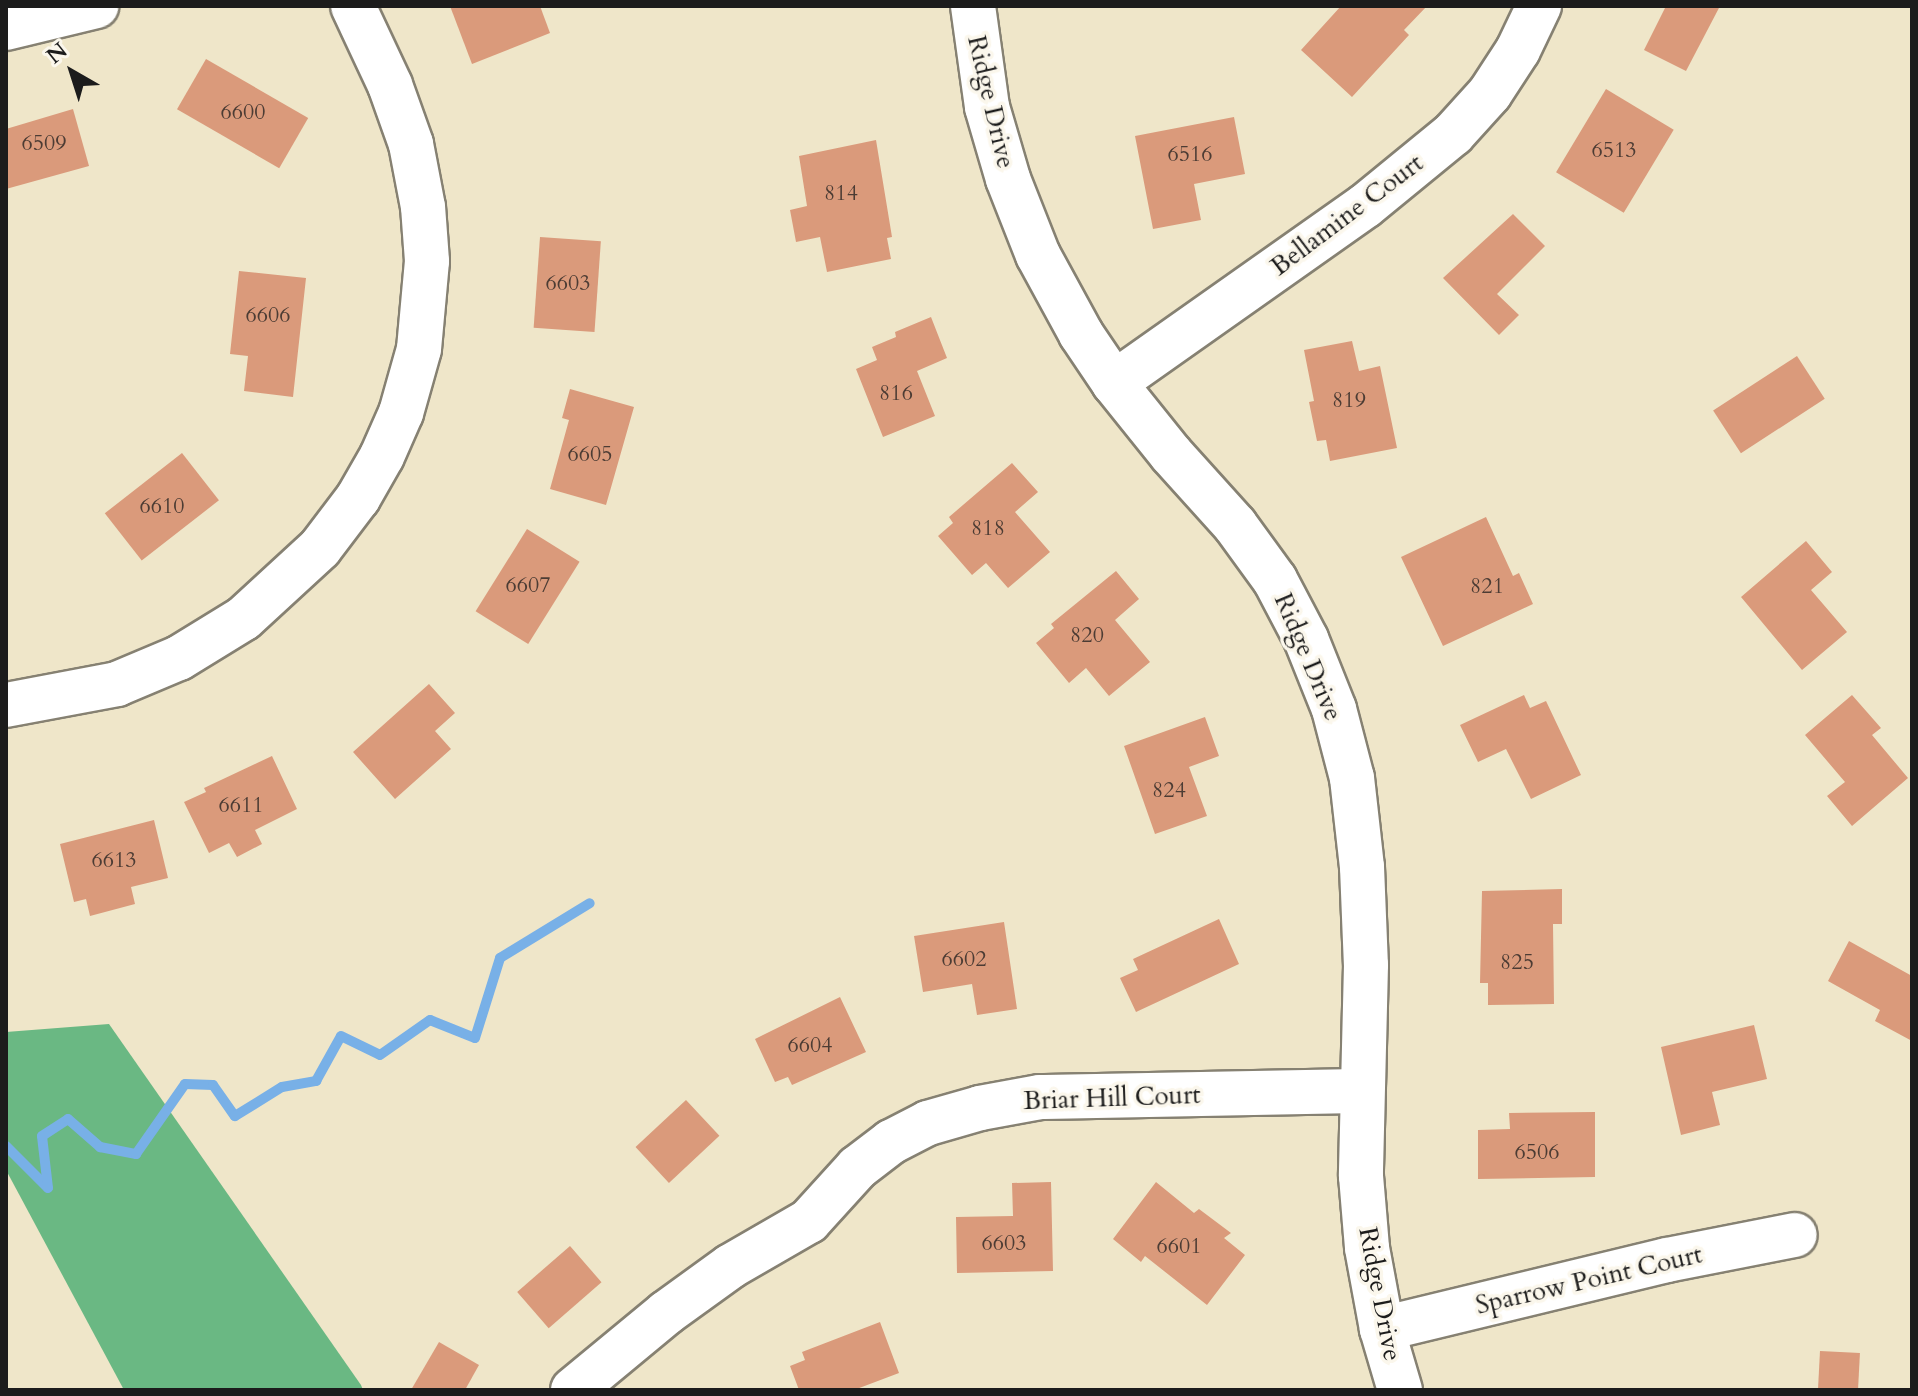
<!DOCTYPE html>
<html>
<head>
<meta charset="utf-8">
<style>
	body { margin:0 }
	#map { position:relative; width:1918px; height:1396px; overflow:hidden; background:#efe6c9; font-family:Cardo,serif }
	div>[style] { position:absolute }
	.forest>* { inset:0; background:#6ab883 }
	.stream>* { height:10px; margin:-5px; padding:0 5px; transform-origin:5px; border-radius:5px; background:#78b0e7 }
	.building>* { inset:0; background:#da9a7b; transform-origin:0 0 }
	.roads { filter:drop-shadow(2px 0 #868172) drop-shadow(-2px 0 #868172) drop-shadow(0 2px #868172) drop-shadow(0 -2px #868172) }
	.minor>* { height:44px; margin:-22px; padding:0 22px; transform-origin:22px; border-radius:22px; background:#fff }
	span { translate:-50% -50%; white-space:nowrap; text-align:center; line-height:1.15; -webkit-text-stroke:7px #fbf7ec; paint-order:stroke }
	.number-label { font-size:22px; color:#4c3c34 }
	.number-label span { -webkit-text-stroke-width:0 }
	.street-label { font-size:26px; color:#1c1c1c }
	.frame { position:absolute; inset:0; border:8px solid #1c1c1c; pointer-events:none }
	.north { position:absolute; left:32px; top:32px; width:80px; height:80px; -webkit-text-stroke:6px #fbf7ec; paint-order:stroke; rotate:321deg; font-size:22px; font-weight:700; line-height:32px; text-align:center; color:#1c1c1c }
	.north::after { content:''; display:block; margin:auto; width:28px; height:36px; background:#1c1c1c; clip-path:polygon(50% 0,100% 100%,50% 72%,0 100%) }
</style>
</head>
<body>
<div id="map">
	<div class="forest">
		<div style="clip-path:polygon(109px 1024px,361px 1385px,363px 1390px,124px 1390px,6px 1170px,6px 1032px)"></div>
	</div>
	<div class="stream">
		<div style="left:6px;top:1146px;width:59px;rotate:45deg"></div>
		<div style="left:48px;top:1188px;width:52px;rotate:-96.6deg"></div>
		<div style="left:42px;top:1136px;width:31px;rotate:-33deg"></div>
		<div style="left:68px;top:1119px;width:43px;rotate:41.2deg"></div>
		<div style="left:100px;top:1147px;width:37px;rotate:11deg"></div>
		<div style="left:136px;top:1154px;width:85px;rotate:-55deg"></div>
		<div style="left:185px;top:1084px;width:28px;rotate:2deg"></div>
		<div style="left:213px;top:1085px;width:38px;rotate:55deg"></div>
		<div style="left:235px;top:1116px;width:55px;rotate:-31.7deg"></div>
		<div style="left:282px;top:1087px;width:35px;rotate:-10deg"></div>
		<div style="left:316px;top:1081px;width:51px;rotate:-60.9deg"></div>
		<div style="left:341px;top:1036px;width:43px;rotate:26deg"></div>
		<div style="left:380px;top:1055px;width:61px;rotate:-35deg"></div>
		<div style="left:430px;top:1020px;width:48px;rotate:21.8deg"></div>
		<div style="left:475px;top:1038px;width:84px;rotate:-72.6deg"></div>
		<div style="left:500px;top:958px;width:105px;rotate:-31.4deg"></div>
	</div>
	<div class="building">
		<div style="clip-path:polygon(450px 6px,540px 6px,550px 33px,472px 64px)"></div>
		<div style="clip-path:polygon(1341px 6px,1427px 6px,1404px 30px,1409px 35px,1352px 97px,1301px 50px)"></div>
		<div style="clip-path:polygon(1666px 6px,1720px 6px,1686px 71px,1644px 50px)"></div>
		<div style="left:206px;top:59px;width:118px;height:58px;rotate:30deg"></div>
		<div style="left:1606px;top:89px;width:79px;height:97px;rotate:31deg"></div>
		<div style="clip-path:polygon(73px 109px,89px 166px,6px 189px,6px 129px)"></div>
		<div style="clip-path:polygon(1234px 117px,1245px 174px,1194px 184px,1201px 220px,1153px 229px,1135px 136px)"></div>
		<div style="clip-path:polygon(876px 140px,892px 237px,887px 238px,891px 259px,827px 272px,820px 237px,796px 242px,790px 210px,807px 206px,799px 156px)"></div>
		<div style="clip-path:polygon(1513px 214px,1545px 246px,1497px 294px,1519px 315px,1499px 335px,1443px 278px)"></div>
		<div style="left:540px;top:237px;width:61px;height:91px;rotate:4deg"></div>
		<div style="clip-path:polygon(239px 271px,306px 278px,293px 397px,244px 391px,248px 356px,230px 354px)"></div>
		<div style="clip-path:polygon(931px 317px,947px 358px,917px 371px,935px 416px,883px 437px,856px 369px,877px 360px,872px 347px,896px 337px,895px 332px)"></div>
		<div style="clip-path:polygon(1352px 341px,1359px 371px,1380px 366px,1397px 448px,1330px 461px,1326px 440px,1317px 441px,1309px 402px,1314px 401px,1304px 350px)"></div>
		<div style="left:1797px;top:356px;width:51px;height:100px;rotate:57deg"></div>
		<div style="clip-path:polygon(570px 389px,634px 407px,606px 505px,550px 489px,569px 420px,562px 418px)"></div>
		<div style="left:182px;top:453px;width:60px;height:98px;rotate:52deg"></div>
		<div style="clip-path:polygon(1012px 463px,1038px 492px,1015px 512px,1050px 552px,1008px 588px,986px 563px,972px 575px,938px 536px,953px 523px,949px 517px)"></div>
		<div style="clip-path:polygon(1486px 517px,1513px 576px,1519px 573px,1533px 604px,1443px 646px,1401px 557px)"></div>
		<div style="left:527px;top:529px;width:62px;height:97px;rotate:32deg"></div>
		<div style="clip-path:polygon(1806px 541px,1832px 572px,1811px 590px,1847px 632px,1802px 670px,1741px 597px)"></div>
		<div style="clip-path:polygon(1116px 571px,1139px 599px,1115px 620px,1150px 662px,1109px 696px,1086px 668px,1069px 683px,1036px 643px,1054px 628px,1051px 624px)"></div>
		<div style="clip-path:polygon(429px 684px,455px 713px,435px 731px,451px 749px,395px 799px,353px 752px)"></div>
		<div style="clip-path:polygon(1524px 695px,1530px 708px,1546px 701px,1581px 775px,1531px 799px,1506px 749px,1478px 762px,1460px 725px)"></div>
		<div style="clip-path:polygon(1852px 695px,1881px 728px,1872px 735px,1908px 778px,1852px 826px,1827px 796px,1845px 782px,1805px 735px)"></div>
		<div style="clip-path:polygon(1205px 717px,1219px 756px,1189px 767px,1207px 816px,1155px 834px,1124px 746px)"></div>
		<div style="clip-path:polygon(272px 756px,297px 809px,255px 830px,262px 844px,237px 857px,229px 843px,209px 853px,184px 802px,206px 792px,204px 788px)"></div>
		<div style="clip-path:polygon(154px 820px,168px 878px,131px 887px,135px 904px,90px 916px,86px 899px,74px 902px,60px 844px)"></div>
		<div style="clip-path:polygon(1562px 889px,1562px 924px,1553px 924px,1554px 1004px,1488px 1005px,1488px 983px,1480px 983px,1482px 891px)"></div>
		<div style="clip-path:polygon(1219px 919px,1239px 964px,1136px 1012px,1120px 978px,1138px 970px,1133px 959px)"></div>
		<div style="clip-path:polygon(1004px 922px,1017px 1009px,977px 1015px,972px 984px,923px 992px,914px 936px)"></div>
		<div style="clip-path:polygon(1849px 941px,1912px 976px,1912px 1041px,1875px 1021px,1880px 1010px,1828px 981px)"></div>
		<div style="clip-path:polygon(840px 997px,866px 1052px,792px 1085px,788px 1077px,775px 1082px,755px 1039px)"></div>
		<div style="clip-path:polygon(1754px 1025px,1767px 1079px,1712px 1092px,1720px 1125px,1681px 1135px,1661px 1047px)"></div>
		<div style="left:686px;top:1100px;width:49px;height:69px;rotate:47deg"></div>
		<div style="clip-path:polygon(1595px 1112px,1595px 1177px,1478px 1179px,1478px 1130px,1510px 1129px,1509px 1113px)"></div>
		<div style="clip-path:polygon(1051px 1182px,1053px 1271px,957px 1273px,956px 1217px,1013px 1216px,1012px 1183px)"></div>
		<div style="clip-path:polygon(1156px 1182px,1194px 1213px,1199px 1209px,1231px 1233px,1224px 1238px,1245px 1255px,1207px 1305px,1145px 1256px,1141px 1262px,1113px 1239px)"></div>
		<div style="left:570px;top:1246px;width:48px;height:70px;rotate:49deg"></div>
		<div style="clip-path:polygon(880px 1322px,899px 1373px,854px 1390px,799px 1390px,790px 1366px,805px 1360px,802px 1352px)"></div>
		<div style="clip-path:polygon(439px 1342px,479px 1365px,465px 1390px,411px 1390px)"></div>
		<div style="left:1820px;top:1351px;width:40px;height:39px;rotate:3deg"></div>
	</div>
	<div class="roads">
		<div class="minor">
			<div style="left:973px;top:6px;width:102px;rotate:82.1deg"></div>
			<div style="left:987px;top:107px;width:75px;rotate:73.7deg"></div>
			<div style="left:1008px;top:179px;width:82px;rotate:68.5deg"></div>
			<div style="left:1038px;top:255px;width:90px;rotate:61.4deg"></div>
			<div style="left:1081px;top:334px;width:59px;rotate:56deg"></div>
			<div style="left:1114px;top:383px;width:91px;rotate:51.2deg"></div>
			<div style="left:1171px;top:454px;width:96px;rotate:48deg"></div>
			<div style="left:1235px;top:525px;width:68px;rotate:54deg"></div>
			<div style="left:1275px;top:580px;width:67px;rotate:62.3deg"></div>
			<div style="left:1306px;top:639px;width:75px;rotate:68.2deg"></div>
			<div style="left:1334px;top:709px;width:71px;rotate:75.4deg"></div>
			<div style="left:1352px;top:778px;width:90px;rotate:83.6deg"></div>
			<div style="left:1362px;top:867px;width:98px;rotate:87.7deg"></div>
			<div style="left:1366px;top:965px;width:211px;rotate:91.4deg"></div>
			<div style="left:1361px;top:1176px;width:72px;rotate:85.2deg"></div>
			<div style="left:1367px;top:1248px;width:82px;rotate:79.5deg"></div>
			<div style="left:1382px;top:1329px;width:64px;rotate:73.6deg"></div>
			<div style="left:6px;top:28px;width:93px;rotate:-13.7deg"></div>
			<div style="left:1114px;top:383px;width:307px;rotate:-35.2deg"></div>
			<div style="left:1365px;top:206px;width:114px;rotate:-39.3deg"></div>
			<div style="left:1453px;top:134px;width:55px;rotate:-47.9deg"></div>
			<div style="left:1490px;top:93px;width:51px;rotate:-56.9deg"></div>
			<div style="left:1518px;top:50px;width:49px;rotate:-64.5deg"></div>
			<div style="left:6px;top:705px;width:113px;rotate:-10.7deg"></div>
			<div style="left:117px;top:684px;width:67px;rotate:-22.8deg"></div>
			<div style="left:179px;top:658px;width:76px;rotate:-31.6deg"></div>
			<div style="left:244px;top:618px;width:103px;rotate:-42.6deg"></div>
			<div style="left:320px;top:548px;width:63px;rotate:-52.8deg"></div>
			<div style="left:358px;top:498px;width:48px;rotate:-60.3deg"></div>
			<div style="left:382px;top:456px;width:47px;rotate:-66.2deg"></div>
			<div style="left:401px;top:413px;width:66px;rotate:-74.3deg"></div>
			<div style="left:419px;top:349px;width:88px;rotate:-84.8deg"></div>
			<div style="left:427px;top:261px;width:54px;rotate:-94.2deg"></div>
			<div style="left:423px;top:207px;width:64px;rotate:-100.8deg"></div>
			<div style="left:411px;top:144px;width:63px;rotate:-109.6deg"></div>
			<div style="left:390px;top:85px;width:87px;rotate:-115.1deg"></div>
			<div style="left:1382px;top:1329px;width:293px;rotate:-13.6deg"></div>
			<div style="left:1667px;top:1260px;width:130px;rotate:-11.1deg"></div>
			<div style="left:573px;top:1390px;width:121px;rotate:-39.6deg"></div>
			<div style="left:666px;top:1313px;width:80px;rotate:-35.9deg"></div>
			<div style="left:731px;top:1266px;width:90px;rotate:-30deg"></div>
			<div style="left:809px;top:1221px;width:72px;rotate:-47.8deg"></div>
			<div style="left:857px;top:1168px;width:43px;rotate:-37.4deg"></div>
			<div style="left:891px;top:1142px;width:42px;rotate:-27.2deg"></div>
			<div style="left:928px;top:1123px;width:54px;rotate:-16.1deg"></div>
			<div style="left:980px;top:1108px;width:61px;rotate:-10.4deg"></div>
			<div style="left:1040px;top:1097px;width:322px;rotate:-1.1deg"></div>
		</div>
	</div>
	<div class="number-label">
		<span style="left:243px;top:113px">6600</span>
		<span style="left:44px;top:144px">6509</span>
		<span style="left:1614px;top:151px">6513</span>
		<span style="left:1190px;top:155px">6516</span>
		<span style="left:841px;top:194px">814</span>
		<span style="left:568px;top:284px">6603</span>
		<span style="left:268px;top:316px">6606</span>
		<span style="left:896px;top:394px">816</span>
		<span style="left:1349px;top:401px">819</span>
		<span style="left:590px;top:455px">6605</span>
		<span style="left:162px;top:507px">6610</span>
		<span style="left:988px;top:529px">818</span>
		<span style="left:528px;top:586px">6607</span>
		<span style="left:1487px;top:587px">821</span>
		<span style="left:1087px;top:636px">820</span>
		<span style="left:1169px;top:791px">824</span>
		<span style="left:241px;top:806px">6611</span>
		<span style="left:114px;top:861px">6613</span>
		<span style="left:964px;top:960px">6602</span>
		<span style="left:1517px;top:963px">825</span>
		<span style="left:810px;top:1046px">6604</span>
		<span style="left:1537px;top:1153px">6506</span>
		<span style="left:1004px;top:1244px">6603</span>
		<span style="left:1179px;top:1247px">6601</span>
	</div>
	<div class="street-label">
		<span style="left:991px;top:102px;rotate:77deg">Ridge Drive</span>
		<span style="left:1347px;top:215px;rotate:-37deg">Bellamine Court</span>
		<span style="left:1308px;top:657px;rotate:67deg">Ridge Drive</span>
		<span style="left:1112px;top:1098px;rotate:-2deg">Briar Hill Court</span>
		<span style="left:1589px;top:1280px;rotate:-13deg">Sparrow Point Court</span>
		<span style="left:1380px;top:1294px;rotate:79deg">Ridge Drive</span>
	</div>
	<div class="frame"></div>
	<div class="north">N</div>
</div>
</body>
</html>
